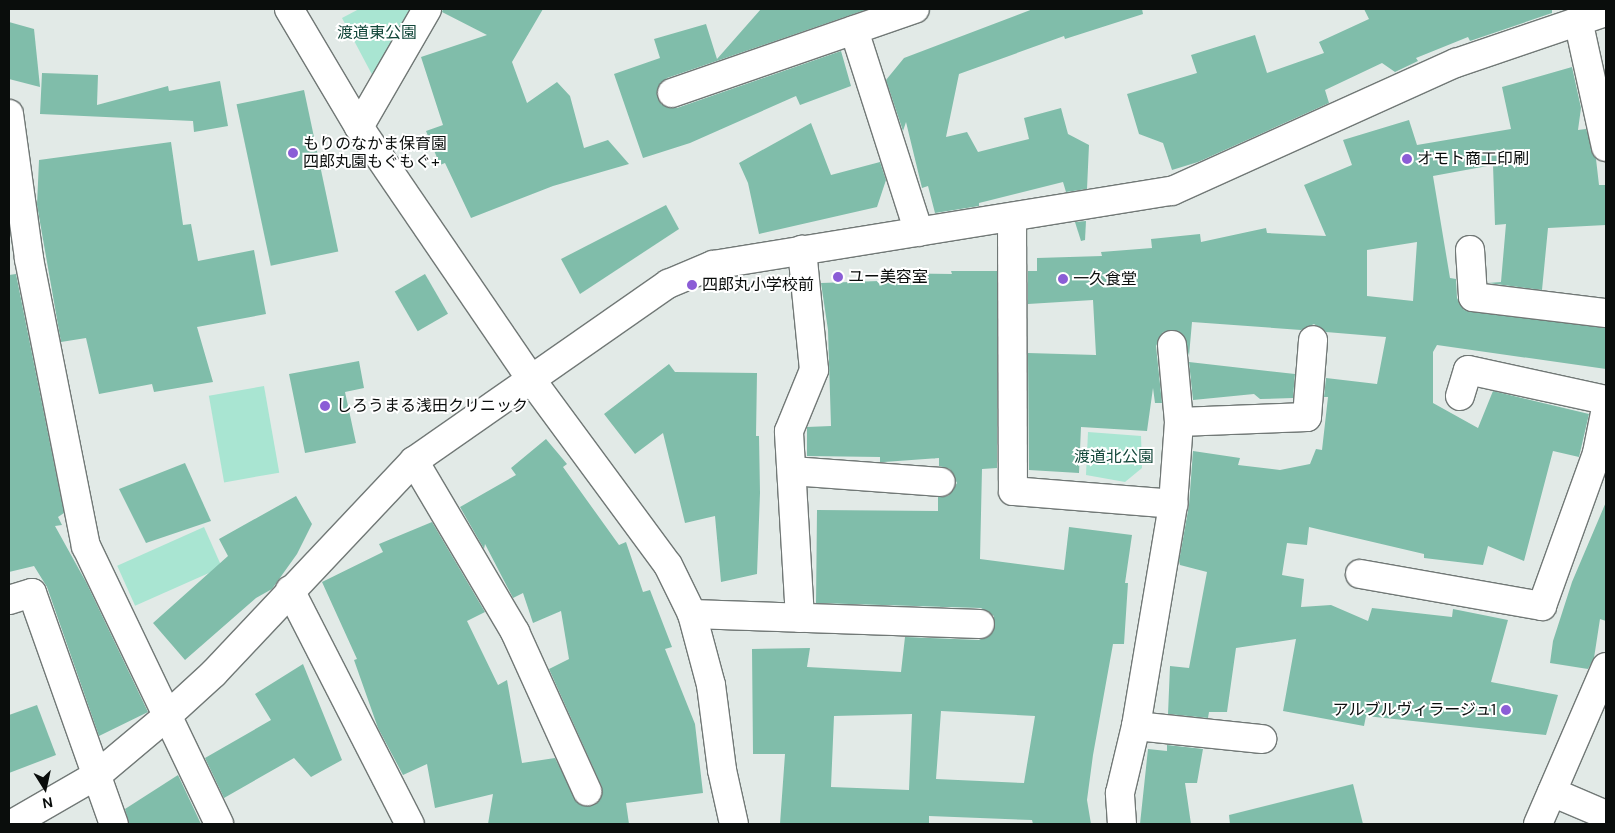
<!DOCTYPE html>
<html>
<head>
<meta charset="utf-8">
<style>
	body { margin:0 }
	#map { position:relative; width:1615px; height:833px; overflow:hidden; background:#e2eae7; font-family:"DM Sans","Noto Sans JP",sans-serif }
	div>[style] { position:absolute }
	.green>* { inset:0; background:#a9e5d2; transform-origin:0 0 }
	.building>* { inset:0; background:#80bdaa; transform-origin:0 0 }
	.roads { filter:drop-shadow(1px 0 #717876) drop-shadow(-1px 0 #717876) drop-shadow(0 1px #717876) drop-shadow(0 -1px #717876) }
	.minor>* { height:28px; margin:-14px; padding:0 14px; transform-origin:14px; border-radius:14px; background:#fff }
	.tertiary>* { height:28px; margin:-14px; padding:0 14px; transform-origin:14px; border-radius:14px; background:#fff }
	.dots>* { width:14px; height:14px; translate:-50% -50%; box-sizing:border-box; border:2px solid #fff; border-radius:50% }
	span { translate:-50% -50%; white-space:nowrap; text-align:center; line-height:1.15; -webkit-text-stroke:4px #fff; paint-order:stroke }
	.park-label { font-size:16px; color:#13473a }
	.poi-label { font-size:16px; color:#0a0d0c }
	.left { translate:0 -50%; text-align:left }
	.right { translate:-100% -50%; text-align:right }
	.frame { position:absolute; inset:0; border:10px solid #0a0d0c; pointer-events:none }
	.north { position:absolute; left:20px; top:763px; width:50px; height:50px; -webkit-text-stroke:4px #fff; paint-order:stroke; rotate:170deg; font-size:14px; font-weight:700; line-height:20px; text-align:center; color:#0a0d0c }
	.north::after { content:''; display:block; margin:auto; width:18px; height:22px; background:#0a0d0c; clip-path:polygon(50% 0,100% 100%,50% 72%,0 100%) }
</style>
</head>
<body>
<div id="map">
	<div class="green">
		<div style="clip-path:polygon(359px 9px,416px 9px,377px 84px,342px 18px)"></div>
		<div style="left:264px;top:386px;width:88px;height:56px;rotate:80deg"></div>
		<div style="clip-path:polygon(1088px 432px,1141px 436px,1142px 468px,1125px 482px,1086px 475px)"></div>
		<div style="left:204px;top:527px;width:44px;height:95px;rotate:66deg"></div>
	</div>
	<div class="building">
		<div style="clip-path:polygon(443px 9px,543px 9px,512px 62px,527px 103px,557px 82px,570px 96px,584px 148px,608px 140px,629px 164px,553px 186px,471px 218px,445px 163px,440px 165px,426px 131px,443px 125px,421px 57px,487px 35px,442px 12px)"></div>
		<div style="clip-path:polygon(761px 9px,868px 9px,667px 78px,657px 90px,661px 104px,677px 108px,841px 51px,851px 86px,800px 105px,796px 96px,690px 143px,643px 158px,614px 74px,660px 58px,654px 39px,706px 24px,717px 59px)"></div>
		<div style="clip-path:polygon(1033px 9px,1142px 9px,1143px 14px,1065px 39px,1064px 36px,959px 74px,946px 137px,967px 132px,978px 152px,1029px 139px,1024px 118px,1061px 108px,1068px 134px,1089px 145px,1087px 189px,1066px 192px,1063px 182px,979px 203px,979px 206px,935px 213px,928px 186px,922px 188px,906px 122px,903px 131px,886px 80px,904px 58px)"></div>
		<div style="clip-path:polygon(1364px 9px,1552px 9px,1552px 13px,1470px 41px,1468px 37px,1416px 58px,1418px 61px,1395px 72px,1382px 63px,1325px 90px,1329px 103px,1198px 162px,1172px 170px,1163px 143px,1139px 134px,1127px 94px,1197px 73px,1191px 55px,1255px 35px,1267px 73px,1324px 53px,1319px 42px,1369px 19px)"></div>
		<div style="clip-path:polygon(9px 22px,34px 29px,40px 87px,9px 79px)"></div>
		<div style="clip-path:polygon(evenodd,1572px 67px,1581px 108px,1578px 130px,1586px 129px,1596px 159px,1599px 185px,1605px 185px,1606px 225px,1548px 228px,1542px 290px,1488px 283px,1501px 282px,1506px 224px,1495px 225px,1493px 165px,1433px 176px,1450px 278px,1456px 279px,1457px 298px,1464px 310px,1606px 328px,1606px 369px,1437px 345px,1433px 352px,1433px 403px,1478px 428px,1493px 391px,1589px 414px,1579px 457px,1553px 451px,1524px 561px,1488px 546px,1483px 565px,1424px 558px,1424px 554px,1309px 527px,1307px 545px,1287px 543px,1282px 575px,1304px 579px,1301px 607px,1331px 605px,1368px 621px,1372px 608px,1452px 617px,1453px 609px,1508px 620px,1491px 682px,1558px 695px,1546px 735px,1366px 716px,1364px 726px,1283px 711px,1296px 639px,1236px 648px,1227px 712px,1209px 712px,1208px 718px,1168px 714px,1170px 666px,1189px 668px,1207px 572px,1180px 565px,1179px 561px,1189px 505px,1193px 451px,1240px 458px,1238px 465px,1280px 470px,1310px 464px,1316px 449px,1322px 450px,1328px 397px,1324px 397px,1326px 378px,1377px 384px,1386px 337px,1326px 332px,1314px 324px,1301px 330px,1192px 322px,1189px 356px,1184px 336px,1178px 331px,1163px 332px,1156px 346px,1162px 403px,1155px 403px,1153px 388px,1147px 431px,1081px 427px,1079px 473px,1029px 470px,1028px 353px,1096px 355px,1093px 300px,1028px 304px,1028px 271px,1037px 271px,1037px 258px,1102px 256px,1101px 252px,1152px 248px,1151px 239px,1200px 234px,1201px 242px,1266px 228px,1267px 233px,1326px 236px,1304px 185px,1352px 165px,1343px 140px,1409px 120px,1417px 145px,1511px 129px,1502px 87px,1572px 67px,1417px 242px,1413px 301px,1367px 296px,1367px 250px,1417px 242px)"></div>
		<div style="clip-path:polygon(42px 73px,98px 75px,97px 105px,168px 86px,169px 91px,220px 81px,228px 126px,194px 132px,193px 121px,40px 114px)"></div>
		<div style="left:304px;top:90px;width:165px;height:69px;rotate:78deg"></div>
		<div style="clip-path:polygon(811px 123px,831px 175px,880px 162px,886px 180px,877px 207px,759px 234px,748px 183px,739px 163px)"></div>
		<div style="clip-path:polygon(171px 142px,183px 225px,191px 224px,198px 261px,254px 250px,266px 314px,197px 327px,213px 382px,154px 392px,152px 384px,99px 394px,86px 338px,61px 342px,37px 205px,39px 160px)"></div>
		<div style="clip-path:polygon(666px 205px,679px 229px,580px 294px,561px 259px)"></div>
		<div style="clip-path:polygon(1086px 221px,1085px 240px,1081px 241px,1075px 222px)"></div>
		<div style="clip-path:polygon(evenodd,951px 271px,997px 271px,997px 468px,982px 469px,980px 559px,1064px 570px,1069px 527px,1132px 535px,1125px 583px,1128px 583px,1124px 644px,1113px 644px,1093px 755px,1087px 800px,1091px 824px,1033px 824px,1032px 820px,929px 816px,929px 824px,780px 824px,785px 754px,753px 754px,752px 649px,810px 648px,807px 667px,901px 672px,905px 637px,979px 640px,993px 632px,994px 616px,981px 608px,816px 603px,817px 510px,938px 511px,938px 497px,948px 496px,957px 483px,950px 469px,939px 466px,939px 458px,884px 462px,880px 462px,880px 457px,807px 456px,807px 427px,831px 426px,828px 330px,821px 283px,879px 281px,880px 273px,952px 274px,951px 271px,941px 711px,1035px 716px,1024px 783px,936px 779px,941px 711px,951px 271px,912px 714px,909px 790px,831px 787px,834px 716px,912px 714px)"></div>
		<div style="clip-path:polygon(16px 274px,64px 513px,58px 517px,62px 525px,55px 526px,86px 582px,148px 712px,99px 736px,47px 587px,34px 566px,9px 572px,9px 275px)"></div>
		<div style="left:425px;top:274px;width:46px;height:35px;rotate:60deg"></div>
		<div style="clip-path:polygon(359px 361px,364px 388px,345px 392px,356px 443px,305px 453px,289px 374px)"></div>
		<div style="clip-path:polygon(1189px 362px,1295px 374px,1293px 398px,1260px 399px,1254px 394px,1193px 400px)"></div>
		<div style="clip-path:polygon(669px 364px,675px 372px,757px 373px,756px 436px,759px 436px,760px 493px,757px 574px,721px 582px,715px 516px,685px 523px,663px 433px,635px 454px,604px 414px)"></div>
		<div style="clip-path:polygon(546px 439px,567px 464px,563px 467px,619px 545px,626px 542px,643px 592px,650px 590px,672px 647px,665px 649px,695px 724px,703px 793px,626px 803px,629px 824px,488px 824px,493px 794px,435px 808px,427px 764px,403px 775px,378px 728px,354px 660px,357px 659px,322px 582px,383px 552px,379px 544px,432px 522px,485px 612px,467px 621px,498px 685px,507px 680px,522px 763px,555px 758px,578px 803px,594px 805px,602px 793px,601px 785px,549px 669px,569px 659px,561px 611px,533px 623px,523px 593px,513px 598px,485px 544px,484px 549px,460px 507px,516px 475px,511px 468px)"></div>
		<div style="clip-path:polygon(185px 463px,211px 521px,146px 543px,119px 489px)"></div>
		<div style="clip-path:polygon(296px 496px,312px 524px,297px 554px,272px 589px,256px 598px,185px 660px,153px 623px,228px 556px,219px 539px)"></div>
		<div style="clip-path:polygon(1606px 502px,1606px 621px,1600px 619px,1594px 658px,1588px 669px,1550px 663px,1553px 641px,1572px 582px)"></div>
		<div style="clip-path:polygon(303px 664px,342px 760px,311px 777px,294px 758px,224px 798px,205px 758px,271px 720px,255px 694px)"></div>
		<div style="clip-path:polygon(37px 705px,56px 755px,9px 773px,9px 715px)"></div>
		<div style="clip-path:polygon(1167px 745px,1203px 749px,1197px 783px,1185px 783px,1191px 824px,1140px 824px,1148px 749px,1167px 751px)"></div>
		<div style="clip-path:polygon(178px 775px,201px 824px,129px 824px,125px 809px)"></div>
		<div style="clip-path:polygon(1353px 784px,1363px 824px,1230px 824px,1229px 815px)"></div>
	</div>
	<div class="roads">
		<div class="minor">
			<div style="left:1578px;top:20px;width:130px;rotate:77.6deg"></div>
			<div style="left:854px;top:30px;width:212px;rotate:72.2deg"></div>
			<div style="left:672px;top:93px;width:257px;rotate:-19.1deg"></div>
			<div style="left:9px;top:114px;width:146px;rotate:82.1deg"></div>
			<div style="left:29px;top:259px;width:293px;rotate:78.8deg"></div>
			<div style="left:86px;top:546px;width:308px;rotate:64.4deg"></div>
			<div style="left:359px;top:127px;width:136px;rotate:-60deg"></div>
			<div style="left:1012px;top:219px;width:272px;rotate:89.8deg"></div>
			<div style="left:1013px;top:491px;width:161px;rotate:4.6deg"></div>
			<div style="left:1470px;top:250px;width:47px;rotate:86.3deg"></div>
			<div style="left:1473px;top:297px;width:134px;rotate:6.9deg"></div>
			<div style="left:1172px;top:345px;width:77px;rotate:84.8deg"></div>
			<div style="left:1460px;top:396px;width:27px;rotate:-73deg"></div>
			<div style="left:1468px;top:370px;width:141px;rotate:12.3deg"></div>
			<div style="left:414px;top:461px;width:199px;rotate:59.4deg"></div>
			<div style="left:515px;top:632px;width:175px;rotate:65.6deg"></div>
			<div style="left:792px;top:471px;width:149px;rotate:4.2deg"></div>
			<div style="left:1360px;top:574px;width:185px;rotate:10deg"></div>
			<div style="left:1542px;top:606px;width:163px;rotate:-70.2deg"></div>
			<div style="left:1597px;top:453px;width:46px;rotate:-78.7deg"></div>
			<div style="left:290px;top:590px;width:263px;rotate:62.9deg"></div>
			<div style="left:9px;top:600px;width:24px;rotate:-17deg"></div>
			<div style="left:32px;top:593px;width:245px;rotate:70.5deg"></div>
			<div style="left:692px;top:614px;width:288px;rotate:2deg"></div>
			<div style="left:800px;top:618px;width:187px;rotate:-93.4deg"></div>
			<div style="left:789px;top:431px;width:66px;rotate:-67.7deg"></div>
			<div style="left:814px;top:370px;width:121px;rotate:-95.7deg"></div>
			<div style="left:1136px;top:726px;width:225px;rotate:-80.5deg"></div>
			<div style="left:1173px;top:504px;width:82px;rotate:-85.8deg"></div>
			<div style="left:1179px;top:422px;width:128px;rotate:-2.2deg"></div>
			<div style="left:1307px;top:417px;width:77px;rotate:-85.5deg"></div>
			<div style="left:1552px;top:792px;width:59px;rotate:23.1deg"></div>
			<div style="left:1122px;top:824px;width:31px;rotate:-94deg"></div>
			<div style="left:1120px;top:793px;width:69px;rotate:-76.6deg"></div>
			<div style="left:1136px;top:726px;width:127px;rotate:5.9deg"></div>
		</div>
		<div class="tertiary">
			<div style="left:289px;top:9px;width:137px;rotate:59.3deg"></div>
			<div style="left:359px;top:127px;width:304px;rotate:55.7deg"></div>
			<div style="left:530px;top:378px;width:232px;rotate:53.6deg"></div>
			<div style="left:668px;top:565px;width:55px;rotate:63.9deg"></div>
			<div style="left:692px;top:614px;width:73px;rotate:75deg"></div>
			<div style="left:711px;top:685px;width:86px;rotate:82.6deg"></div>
			<div style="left:722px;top:770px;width:55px;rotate:77.5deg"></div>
			<div style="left:12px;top:824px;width:98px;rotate:-30deg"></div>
			<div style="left:97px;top:775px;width:90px;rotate:-40deg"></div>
			<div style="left:166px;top:717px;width:65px;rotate:-42.5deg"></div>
			<div style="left:214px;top:673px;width:291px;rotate:-46.7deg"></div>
			<div style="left:414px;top:461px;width:310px;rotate:-34.9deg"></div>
			<div style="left:668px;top:284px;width:49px;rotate:-22.9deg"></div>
			<div style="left:713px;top:265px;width:465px;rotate:-9.2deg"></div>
			<div style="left:1172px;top:191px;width:312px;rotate:-24.3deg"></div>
			<div style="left:1456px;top:63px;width:158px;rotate:-18.8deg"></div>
			<div style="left:1538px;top:824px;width:171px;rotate:-66.6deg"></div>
		</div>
	</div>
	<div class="dots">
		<div style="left:293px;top:153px;background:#8b5dd6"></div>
		<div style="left:1407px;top:159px;background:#8b5dd6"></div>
		<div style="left:838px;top:277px;background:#8b5dd6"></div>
		<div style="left:1063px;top:279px;background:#8b5dd6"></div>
		<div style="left:692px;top:285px;background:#8b5dd6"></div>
		<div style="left:325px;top:406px;background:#8b5dd6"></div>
		<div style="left:1506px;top:710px;background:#8b5dd6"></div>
	</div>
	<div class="park-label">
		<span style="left:377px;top:33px">渡道東公園</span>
		<span style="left:1114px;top:457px">渡道北公園</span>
	</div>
	<div class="poi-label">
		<span class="left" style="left:303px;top:153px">もりのなかま保育園<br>四郎丸園もぐもぐ+</span>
		<span class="left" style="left:1417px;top:159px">オモト商工印刷</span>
		<span class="left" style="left:848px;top:277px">ユー美容室</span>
		<span class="left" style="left:1073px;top:279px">一久食堂</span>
		<span class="left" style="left:702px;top:285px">四郎丸小学校前</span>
		<span class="left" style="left:336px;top:406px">しろうまる浅田クリニック</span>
		<span class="right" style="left:1496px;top:710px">アルブルヴィラージュ1</span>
	</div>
	<div class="frame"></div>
	<div class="north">N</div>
</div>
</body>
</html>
